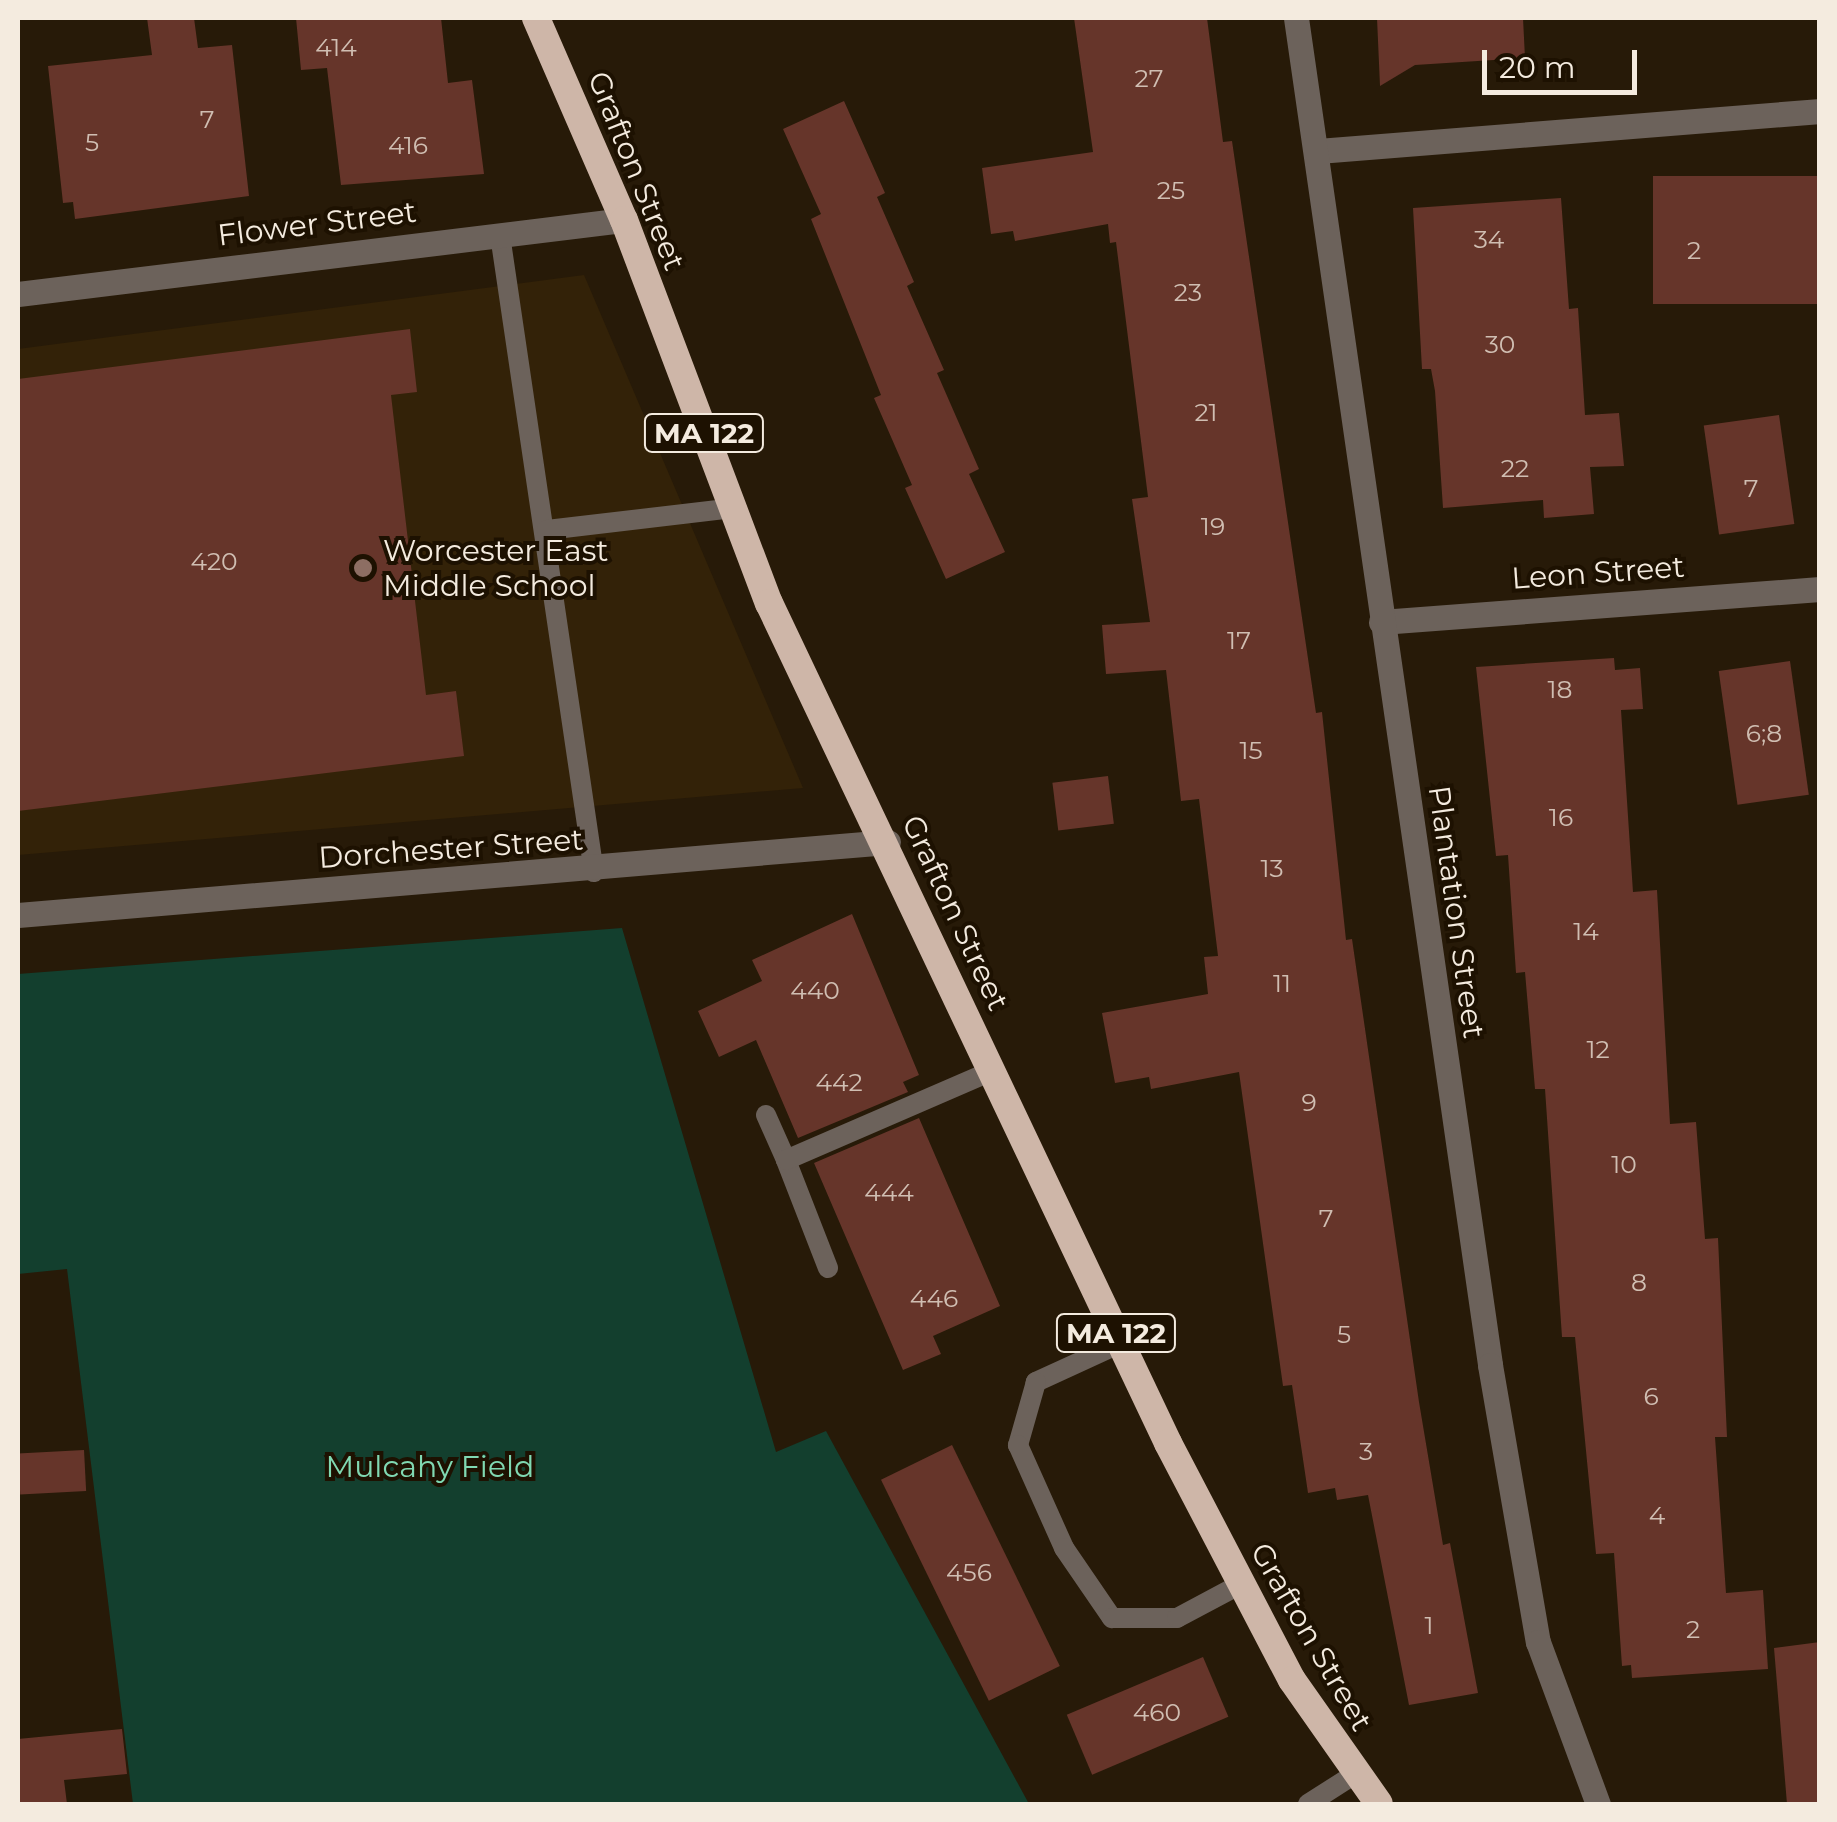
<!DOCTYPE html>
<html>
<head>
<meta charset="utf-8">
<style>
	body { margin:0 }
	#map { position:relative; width:1837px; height:1822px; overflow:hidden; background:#271a08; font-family:Montserrat,sans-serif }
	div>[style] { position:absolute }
	.built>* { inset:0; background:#332208 }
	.green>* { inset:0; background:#133f2e }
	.building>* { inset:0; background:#66352a; transform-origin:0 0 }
	.service>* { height:20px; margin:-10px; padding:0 10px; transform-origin:10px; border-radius:10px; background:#6c625b }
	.minor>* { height:25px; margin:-12.5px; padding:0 12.5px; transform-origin:12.5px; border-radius:12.5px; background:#6c625b }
	.tertiary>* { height:25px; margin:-12.5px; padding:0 12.5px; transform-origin:12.5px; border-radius:12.5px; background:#6c625b }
	.trunk>* { height:28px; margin:-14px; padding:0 14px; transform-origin:14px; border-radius:14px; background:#ceb6a8 }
	.dots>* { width:28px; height:28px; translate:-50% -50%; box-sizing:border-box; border:5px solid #1d1101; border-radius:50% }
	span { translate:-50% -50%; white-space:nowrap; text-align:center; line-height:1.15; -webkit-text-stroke:8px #1d1101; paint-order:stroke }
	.number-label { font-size:25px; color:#d0beb2 }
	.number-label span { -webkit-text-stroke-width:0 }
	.shield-label span { padding:2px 8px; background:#1d1101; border:2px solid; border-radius:8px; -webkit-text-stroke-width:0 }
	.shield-label { font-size:28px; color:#f4ebdf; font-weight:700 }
	.street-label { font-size:30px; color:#f4ebdf }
	.poi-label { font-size:30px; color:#f4ebdf }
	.left { translate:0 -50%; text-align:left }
	.park-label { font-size:30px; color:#80d9b2 }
	.frame { position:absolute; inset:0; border:20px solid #f4ebdf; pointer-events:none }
	.scale { position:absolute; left:1482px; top:50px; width:155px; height:45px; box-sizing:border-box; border:5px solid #f4ebdf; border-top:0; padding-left:12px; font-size:30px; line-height:35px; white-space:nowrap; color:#f4ebdf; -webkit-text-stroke:8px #1d1101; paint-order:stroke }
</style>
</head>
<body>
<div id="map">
	<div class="built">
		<div style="clip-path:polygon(584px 275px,803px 788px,18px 855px,18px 349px)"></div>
	</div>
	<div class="green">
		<div style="clip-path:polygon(622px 928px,776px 1452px,826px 1431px,1029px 1804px,133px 1804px,67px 1269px,18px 1274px,18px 974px)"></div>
	</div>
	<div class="building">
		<div style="clip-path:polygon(147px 18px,194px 18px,198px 48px,232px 45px,249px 196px,75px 219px,73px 202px,63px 203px,48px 66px,152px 55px)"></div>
		<div style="clip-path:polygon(296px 18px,441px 18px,448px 83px,472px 80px,484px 174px,341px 185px,327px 68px,301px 70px)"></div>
		<div style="clip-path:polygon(1074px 18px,1207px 18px,1223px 142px,1232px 141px,1316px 713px,1322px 712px,1346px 940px,1352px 939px,1419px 1402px,1443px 1545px,1450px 1543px,1478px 1693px,1409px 1705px,1368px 1495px,1337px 1500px,1335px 1488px,1308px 1493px,1292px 1385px,1283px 1386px,1239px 1072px,1151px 1089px,1149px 1077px,1115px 1083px,1102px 1013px,1208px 994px,1204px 957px,1218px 956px,1199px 799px,1181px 801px,1166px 670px,1106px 674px,1102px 625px,1150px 622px,1132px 499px,1148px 497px,1116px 242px,1110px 243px,1108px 224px,1015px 241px,1013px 231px,991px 234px,982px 168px,1093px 152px)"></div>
		<div style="clip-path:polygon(1377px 18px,1523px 18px,1525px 58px,1415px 65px,1380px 86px)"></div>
		<div style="clip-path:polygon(844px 101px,885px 193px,877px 197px,914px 282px,907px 286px,944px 370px,937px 373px,979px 469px,969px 474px,1005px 552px,946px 579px,905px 488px,912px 485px,874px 398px,881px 395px,811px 219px,821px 214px,783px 129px)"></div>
		<div style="left:1820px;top:176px;width:128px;height:167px;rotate:90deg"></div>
		<div style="clip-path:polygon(1561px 198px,1569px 309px,1578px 308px,1585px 415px,1619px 413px,1624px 466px,1590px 467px,1594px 514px,1544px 518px,1543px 500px,1443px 508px,1435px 391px,1431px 369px,1422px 369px,1413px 208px)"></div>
		<div style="clip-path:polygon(410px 329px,417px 392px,391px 395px,426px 695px,456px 691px,464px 756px,18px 811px,18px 379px)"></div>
		<div style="left:1779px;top:415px;width:110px;height:76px;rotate:82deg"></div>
		<div style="clip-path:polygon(1614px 658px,1615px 670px,1640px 668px,1643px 709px,1621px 710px,1633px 892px,1657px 890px,1670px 1124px,1696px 1122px,1705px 1239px,1718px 1238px,1727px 1437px,1715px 1437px,1726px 1593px,1763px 1590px,1768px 1669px,1632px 1678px,1631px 1665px,1622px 1666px,1614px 1553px,1596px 1554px,1575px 1337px,1562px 1337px,1545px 1089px,1535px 1089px,1525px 972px,1516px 973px,1508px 855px,1496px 856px,1476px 667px)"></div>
		<div style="left:1790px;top:661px;width:135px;height:72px;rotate:82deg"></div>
		<div style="left:1108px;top:776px;width:48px;height:56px;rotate:83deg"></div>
		<div style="clip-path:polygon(852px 914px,919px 1075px,903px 1082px,908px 1092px,798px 1138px,756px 1040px,719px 1057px,698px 1011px,762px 981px,752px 960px)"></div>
		<div style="clip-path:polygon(919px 1118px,1000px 1306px,933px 1336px,941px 1354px,903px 1370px,814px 1163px)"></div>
		<div style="left:952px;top:1445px;width:246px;height:79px;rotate:64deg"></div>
		<div style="left:84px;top:1450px;width:41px;height:66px;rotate:87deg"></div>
		<div style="clip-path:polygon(1820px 1642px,1820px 1804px,1787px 1804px,1774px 1648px)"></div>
		<div style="left:1203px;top:1657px;width:65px;height:148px;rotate:67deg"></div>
		<div style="clip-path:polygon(122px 1729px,127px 1774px,64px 1780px,67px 1804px,18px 1804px,18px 1739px)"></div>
	</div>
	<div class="service">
		<div style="left:500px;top:235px;width:644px;rotate:81.61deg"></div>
		<div style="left:547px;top:530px;width:187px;rotate:-6.7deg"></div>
		<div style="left:766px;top:1115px;width:49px;rotate:66deg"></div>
		<div style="left:828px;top:1268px;width:116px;rotate:-111.3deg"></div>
		<div style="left:786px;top:1160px;width:224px;rotate:-23.4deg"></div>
		<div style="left:1121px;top:1343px;width:94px;rotate:155.4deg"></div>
		<div style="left:1036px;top:1382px;width:66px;rotate:105.9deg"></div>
		<div style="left:1018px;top:1445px;width:113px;rotate:65.9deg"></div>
		<div style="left:1064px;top:1548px;width:85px;rotate:55.6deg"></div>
		<div style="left:1112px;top:1618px;width:65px"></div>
		<div style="left:1177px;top:1618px;width:72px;rotate:-28deg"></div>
		<div style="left:1308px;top:1804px;width:56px;rotate:-32.6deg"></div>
	</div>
	<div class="minor">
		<div style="left:1318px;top:151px;width:504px;rotate:-4.56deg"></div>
		<div style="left:18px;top:294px;width:611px;rotate:-6.96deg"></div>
		<div style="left:1381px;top:622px;width:440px;rotate:-4.3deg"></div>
	</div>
	<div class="tertiary">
		<div style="left:1296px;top:18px;width:1361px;rotate:81.8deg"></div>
		<div style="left:1490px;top:1365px;width:281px;rotate:80.2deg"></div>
		<div style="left:1538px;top:1642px;width:173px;rotate:69.7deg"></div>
		<div style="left:18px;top:915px;width:873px;rotate:-4.8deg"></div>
	</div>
	<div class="trunk">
		<div style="left:536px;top:18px;width:220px;rotate:66.5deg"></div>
		<div style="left:624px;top:220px;width:410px;rotate:69.3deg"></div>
		<div style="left:769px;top:603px;width:930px;rotate:64.59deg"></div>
		<div style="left:1168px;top:1443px;width:267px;rotate:62.4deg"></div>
		<div style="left:1292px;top:1680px;width:151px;rotate:54.9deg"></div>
	</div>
	<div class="dots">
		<div style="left:363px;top:568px;background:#8d6e63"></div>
	</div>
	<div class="number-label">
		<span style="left:336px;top:47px">414</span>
		<span style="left:1149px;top:78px">27</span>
		<span style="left:207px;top:119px">7</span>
		<span style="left:92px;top:142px">5</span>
		<span style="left:408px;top:145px">416</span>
		<span style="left:1171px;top:190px">25</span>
		<span style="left:1489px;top:239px">34</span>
		<span style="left:1694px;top:250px">2</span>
		<span style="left:1188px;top:292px">23</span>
		<span style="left:1500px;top:344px">30</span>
		<span style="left:1206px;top:412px">21</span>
		<span style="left:1515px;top:468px">22</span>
		<span style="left:1751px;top:488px">7</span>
		<span style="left:1213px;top:526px">19</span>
		<span style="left:214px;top:561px">420</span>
		<span style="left:1239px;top:640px">17</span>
		<span style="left:1560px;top:689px">18</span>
		<span style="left:1764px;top:733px">6;8</span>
		<span style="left:1251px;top:750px">15</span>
		<span style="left:1561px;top:817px">16</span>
		<span style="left:1272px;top:868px">13</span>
		<span style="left:1586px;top:931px">14</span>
		<span style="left:1282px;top:983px">11</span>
		<span style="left:815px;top:990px">440</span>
		<span style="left:1598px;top:1049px">12</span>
		<span style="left:839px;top:1082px">442</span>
		<span style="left:1309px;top:1102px">9</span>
		<span style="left:1624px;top:1164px">10</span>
		<span style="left:889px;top:1192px">444</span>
		<span style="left:1326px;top:1218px">7</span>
		<span style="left:1639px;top:1282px">8</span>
		<span style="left:934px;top:1298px">446</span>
		<span style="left:1344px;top:1334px">5</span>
		<span style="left:1651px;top:1396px">6</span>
		<span style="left:1366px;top:1451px">3</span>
		<span style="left:1657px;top:1515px">4</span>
		<span style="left:969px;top:1572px">456</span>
		<span style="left:1429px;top:1625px">1</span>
		<span style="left:1693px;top:1629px">2</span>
		<span style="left:1157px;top:1712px">460</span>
	</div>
	<div class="shield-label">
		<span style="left:704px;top:433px">MA 122</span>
		<span style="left:1116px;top:1333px">MA 122</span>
	</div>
	<div class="street-label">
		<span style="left:636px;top:171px;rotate:68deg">Grafton Street</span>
		<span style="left:317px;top:224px;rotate:-7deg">Flower Street</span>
		<span style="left:1598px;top:573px;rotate:-4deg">Leon Street</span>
		<span style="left:451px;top:849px;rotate:-4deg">Dorchester Street</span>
		<span style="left:1456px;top:912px;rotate:82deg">Plantation Street</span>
		<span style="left:955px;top:913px;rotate:65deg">Grafton Street</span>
		<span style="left:1311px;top:1637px;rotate:60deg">Grafton Street</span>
	</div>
	<div class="poi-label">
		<span class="left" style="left:383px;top:568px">Worcester East<br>Middle School</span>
	</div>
	<div class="park-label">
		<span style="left:430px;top:1467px">Mulcahy Field</span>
	</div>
	<div class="frame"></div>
	<div class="scale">20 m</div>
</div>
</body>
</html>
